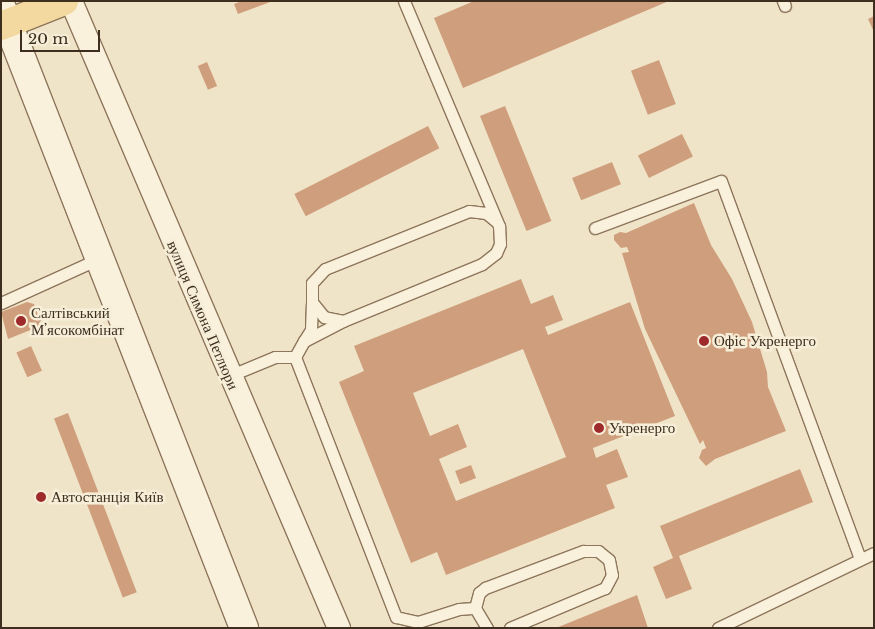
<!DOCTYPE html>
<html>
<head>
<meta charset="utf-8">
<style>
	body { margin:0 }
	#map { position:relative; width:875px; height:629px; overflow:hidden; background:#f0e4c8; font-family:"Libre Baskerville",serif }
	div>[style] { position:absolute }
	.building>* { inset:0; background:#cf9f7d; transform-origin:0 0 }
	.roads { filter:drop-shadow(1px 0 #8d765c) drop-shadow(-1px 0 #8d765c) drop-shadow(0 1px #8d765c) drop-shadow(0 -1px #8d765c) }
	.service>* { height:11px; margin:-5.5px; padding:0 5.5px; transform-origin:5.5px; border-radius:5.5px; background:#faf1dc }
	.minor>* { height:22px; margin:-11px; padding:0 11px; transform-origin:11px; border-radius:11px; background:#faf1dc }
	.secondary>* { height:28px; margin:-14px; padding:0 14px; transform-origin:14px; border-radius:14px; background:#faf1dc }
	.primary>* { height:28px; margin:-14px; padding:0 14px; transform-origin:14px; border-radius:14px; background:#f3d9a0 }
	.dots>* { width:14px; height:14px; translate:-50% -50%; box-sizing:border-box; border:2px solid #f7eed8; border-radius:50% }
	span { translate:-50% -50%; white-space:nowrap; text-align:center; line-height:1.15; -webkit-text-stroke:5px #f7eed8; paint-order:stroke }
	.poi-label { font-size:15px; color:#3d2e20 }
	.left { translate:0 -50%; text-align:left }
	.street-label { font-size:15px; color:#3d2e20 }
	.frame { position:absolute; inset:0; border:2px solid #3d2e20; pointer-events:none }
	.scale { position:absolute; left:20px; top:30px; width:80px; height:22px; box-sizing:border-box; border:2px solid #3d2e20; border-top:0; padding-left:6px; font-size:15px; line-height:18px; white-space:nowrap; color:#3d2e20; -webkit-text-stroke:4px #f7eed8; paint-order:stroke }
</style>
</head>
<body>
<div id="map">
	<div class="building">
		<div style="clip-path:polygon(242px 1px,273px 1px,238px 14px,234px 4px)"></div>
		<div style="clip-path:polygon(474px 1px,669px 1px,463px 88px,434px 18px)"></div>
		<div style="clip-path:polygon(874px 16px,874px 32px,868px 19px)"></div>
		<div style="left:659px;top:60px;width:47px;height:30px;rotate:69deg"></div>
		<div style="left:207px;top:62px;width:26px;height:10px;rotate:67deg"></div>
		<div style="left:505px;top:106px;width:124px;height:27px;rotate:68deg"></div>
		<div style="left:428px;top:126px;width:25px;height:150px;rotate:63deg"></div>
		<div style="left:682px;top:134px;width:25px;height:49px;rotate:64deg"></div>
		<div style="left:612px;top:162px;width:24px;height:43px;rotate:68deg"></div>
		<div style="clip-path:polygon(694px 203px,711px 245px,732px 279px,752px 322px,767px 372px,768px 387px,786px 431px,715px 459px,706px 466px,699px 458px,702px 450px,706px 448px,703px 440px,700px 444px,645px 329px,622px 253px,629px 252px,627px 247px,621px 248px,614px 240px,614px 235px,620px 232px,626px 233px)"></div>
		<div style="clip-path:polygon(evenodd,521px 279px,531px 304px,553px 295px,563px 320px,545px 327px,548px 335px,630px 302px,675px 416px,593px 448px,596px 458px,617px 449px,628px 477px,606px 485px,615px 508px,446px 575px,437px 552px,411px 563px,339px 382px,364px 371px,354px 346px,521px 279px,523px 349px,566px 457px,456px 501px,439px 459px,467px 447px,458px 424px,430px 436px,413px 393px,523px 349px)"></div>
		<div style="clip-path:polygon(27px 302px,34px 304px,41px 320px,38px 327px,8px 339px,1px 312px)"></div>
		<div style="left:31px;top:346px;width:27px;height:16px;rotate:66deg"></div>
		<div style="left:68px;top:413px;width:192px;height:15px;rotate:69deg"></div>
		<div style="left:471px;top:465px;width:14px;height:17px;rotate:69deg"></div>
		<div style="clip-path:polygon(800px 469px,813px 502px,679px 556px,692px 589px,666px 599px,653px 567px,673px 558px,660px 526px)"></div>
		<div style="clip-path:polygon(637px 595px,648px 628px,556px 628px)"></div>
	</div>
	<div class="roads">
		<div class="service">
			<div style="left:783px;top:1px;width:5px;rotate:68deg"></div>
			<div style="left:595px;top:228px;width:134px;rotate:-20.5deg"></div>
			<div style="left:721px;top:181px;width:402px;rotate:69.8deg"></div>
			<div style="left:1px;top:303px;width:109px;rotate:-24.4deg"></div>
			<div style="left:343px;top:321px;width:19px;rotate:-168deg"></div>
			<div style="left:324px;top:317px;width:19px;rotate:-129deg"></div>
			<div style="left:312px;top:302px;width:19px;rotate:-90deg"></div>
			<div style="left:312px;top:283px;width:19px;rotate:-47deg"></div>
			<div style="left:325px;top:269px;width:155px;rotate:-21.9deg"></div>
			<div style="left:469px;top:211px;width:17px;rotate:7deg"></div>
			<div style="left:486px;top:213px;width:13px;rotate:39deg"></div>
			<div style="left:304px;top:341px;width:13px;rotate:-58deg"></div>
			<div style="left:311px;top:330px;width:27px;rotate:-88deg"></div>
			<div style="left:295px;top:357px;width:18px;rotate:-61deg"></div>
			<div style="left:304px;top:341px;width:44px;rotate:-27.1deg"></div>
			<div style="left:343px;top:321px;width:150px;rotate:-22.3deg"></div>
			<div style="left:482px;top:264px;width:18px;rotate:-38deg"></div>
			<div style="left:496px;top:253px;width:10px;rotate:-66deg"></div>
			<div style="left:500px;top:244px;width:18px;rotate:-93deg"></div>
			<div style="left:499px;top:226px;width:244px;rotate:-112.9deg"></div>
			<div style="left:229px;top:376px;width:50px;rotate:-22.4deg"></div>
			<div style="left:275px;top:357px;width:20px"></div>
			<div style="left:295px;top:357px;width:279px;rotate:68.8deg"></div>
			<div style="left:396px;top:617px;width:23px;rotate:13deg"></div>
			<div style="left:418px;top:622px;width:43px;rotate:-17.6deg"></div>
			<div style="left:459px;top:609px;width:16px;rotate:-4deg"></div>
			<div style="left:487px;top:628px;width:23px;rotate:-121deg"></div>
			<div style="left:475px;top:608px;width:16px;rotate:-75deg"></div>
			<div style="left:479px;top:593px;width:8px;rotate:-40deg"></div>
			<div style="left:485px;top:588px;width:105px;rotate:-20.7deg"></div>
			<div style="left:583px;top:551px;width:15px"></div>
			<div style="left:598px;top:551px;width:14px;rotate:39deg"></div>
			<div style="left:609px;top:560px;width:15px;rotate:79deg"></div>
			<div style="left:612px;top:575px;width:15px;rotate:118deg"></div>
			<div style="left:605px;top:588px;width:103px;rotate:157.2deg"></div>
			<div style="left:718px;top:628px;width:173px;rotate:-25.7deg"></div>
		</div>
		<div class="minor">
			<div style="left:71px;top:1px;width:682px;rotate:66.86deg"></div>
		</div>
		<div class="secondary">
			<div style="left:1px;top:6px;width:668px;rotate:68.66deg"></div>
		</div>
		<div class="primary">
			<div style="left:1px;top:26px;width:68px;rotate:-21.6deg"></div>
		</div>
	</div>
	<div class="dots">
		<div style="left:21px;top:321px;background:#9e2a2b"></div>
		<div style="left:704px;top:341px;background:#9e2a2b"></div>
		<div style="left:599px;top:428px;background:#9e2a2b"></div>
		<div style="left:41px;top:497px;background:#9e2a2b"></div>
	</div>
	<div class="poi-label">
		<span class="left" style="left:31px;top:321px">Салтівський<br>Мʼясокомбінат</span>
		<span class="left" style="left:714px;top:341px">Офіс Укренерго</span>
		<span class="left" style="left:609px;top:428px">Укренерго</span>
		<span class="left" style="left:51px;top:497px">Автостанція Київ</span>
	</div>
	<div class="street-label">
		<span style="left:203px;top:315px;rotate:67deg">вулиця Симона Петлюри</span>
	</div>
	<div class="frame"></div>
	<div class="scale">20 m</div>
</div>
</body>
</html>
